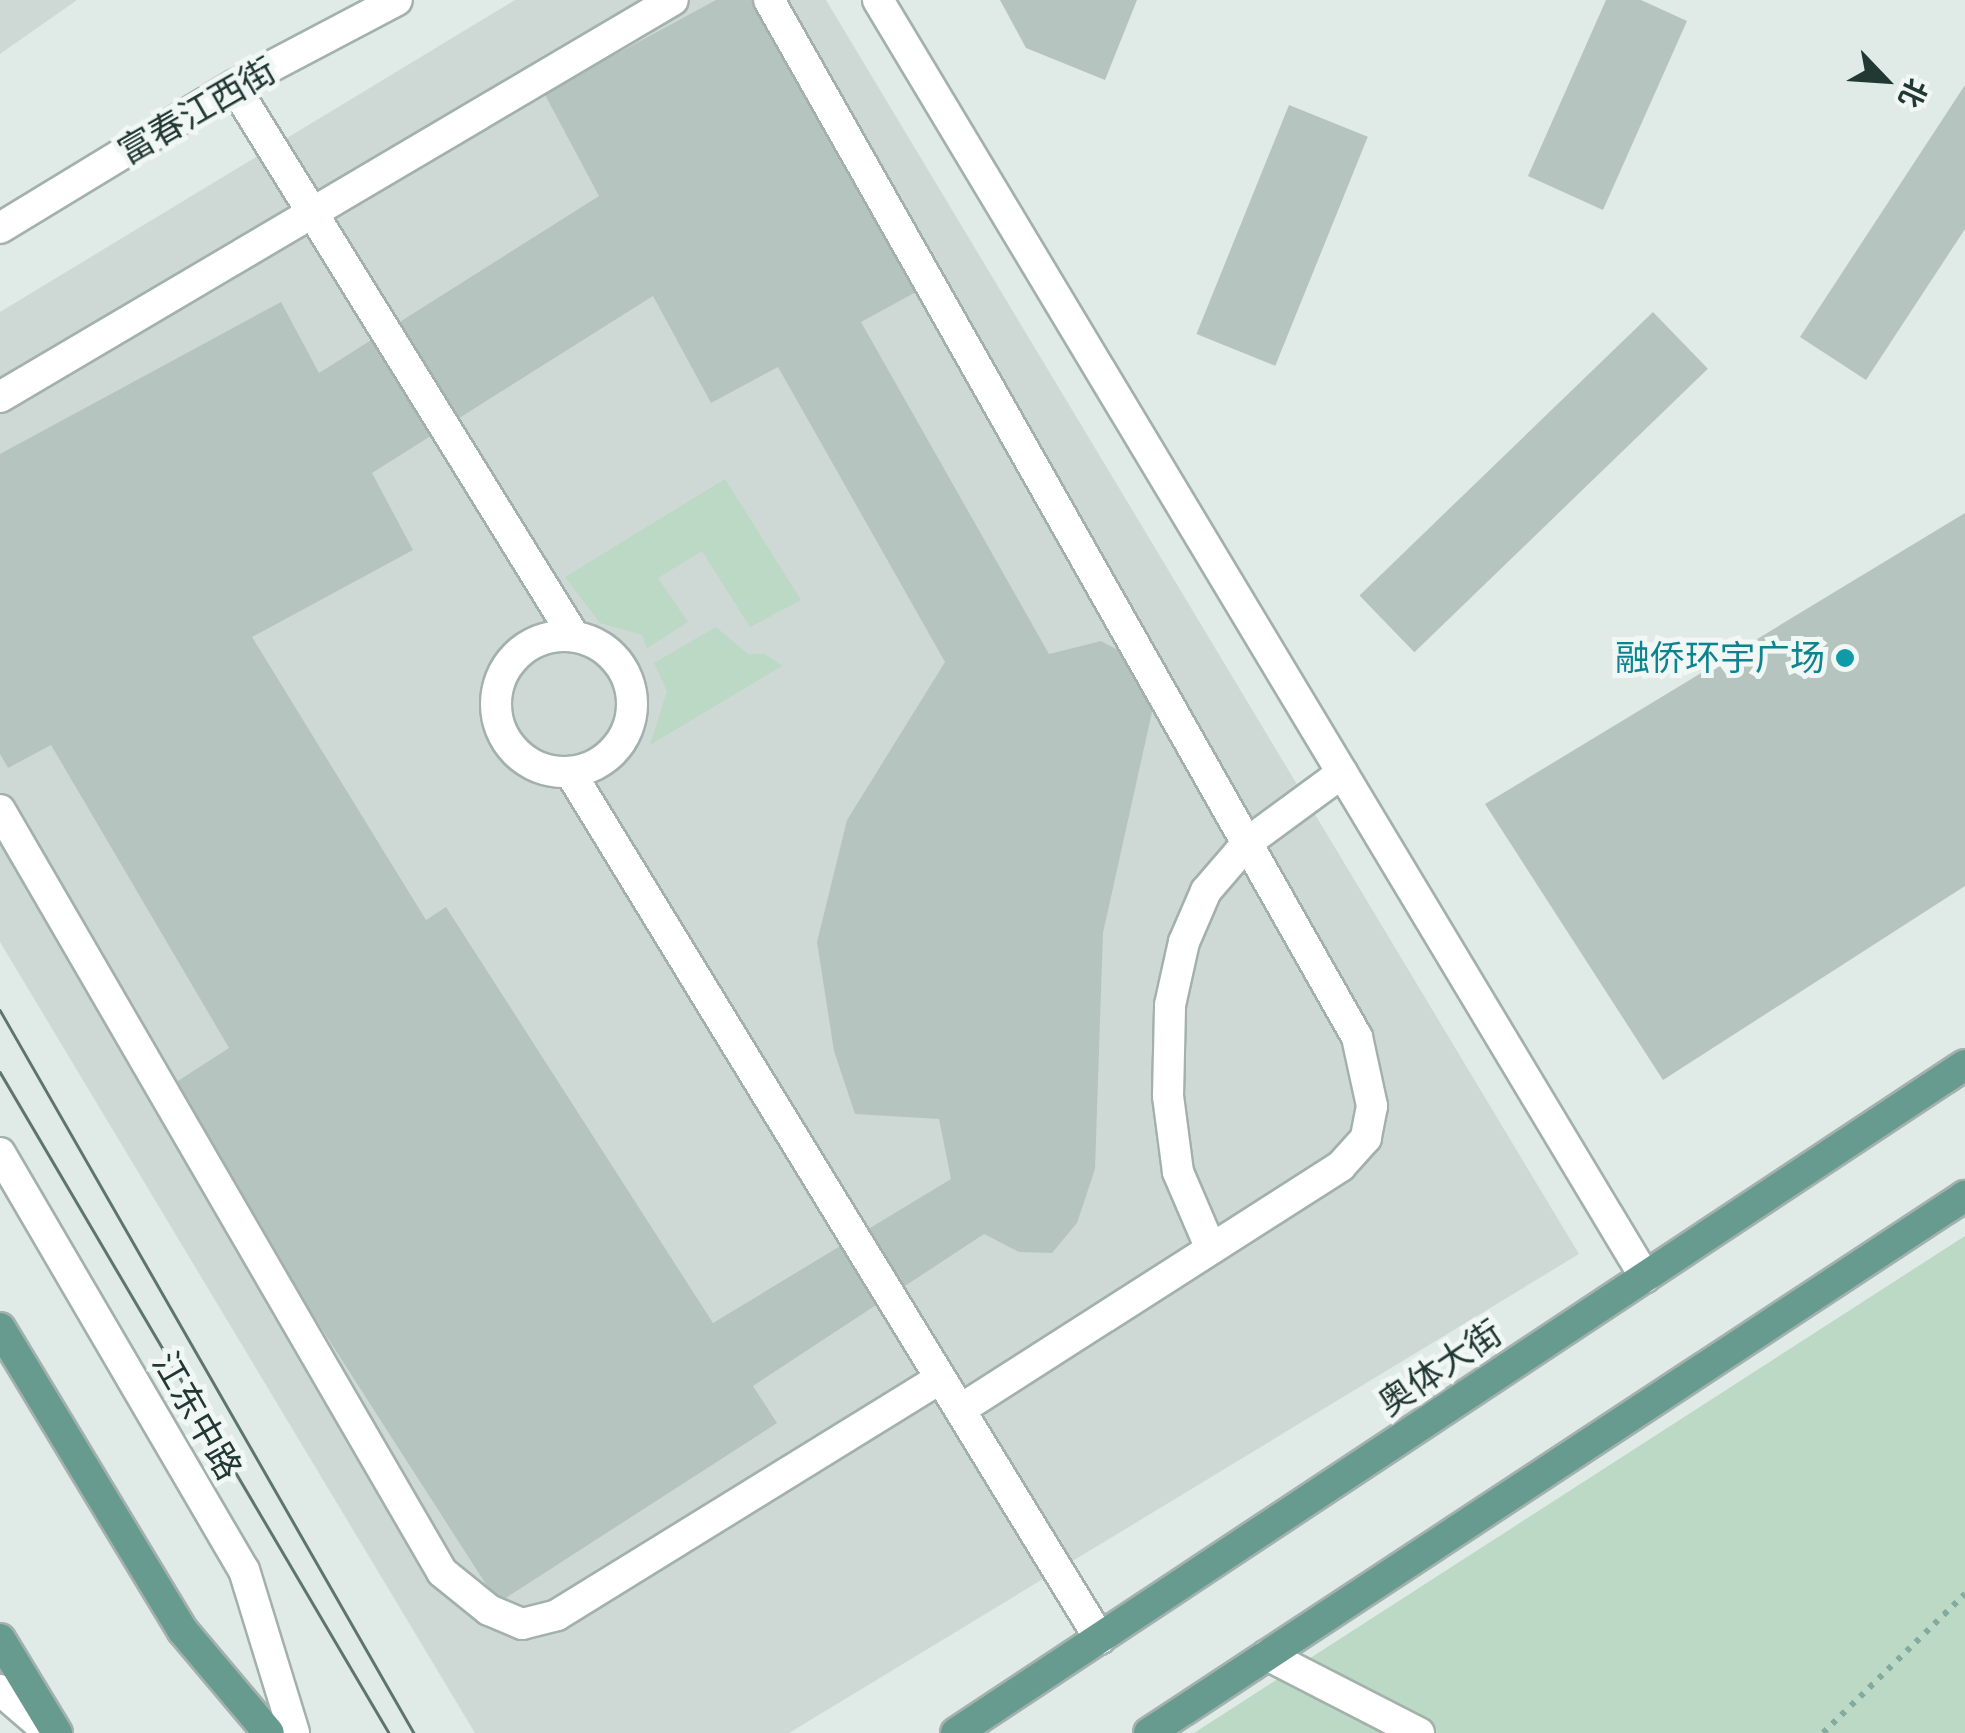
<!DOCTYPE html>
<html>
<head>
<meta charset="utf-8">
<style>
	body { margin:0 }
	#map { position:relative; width:1965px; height:1733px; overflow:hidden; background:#e0eae6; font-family:Arial,"Noto Sans SC",sans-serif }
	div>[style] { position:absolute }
	.built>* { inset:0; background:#ced9d5 }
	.green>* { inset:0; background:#bbd9c4 }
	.building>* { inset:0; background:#b6c4bf; transform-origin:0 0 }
	.path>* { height:6px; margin-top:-3px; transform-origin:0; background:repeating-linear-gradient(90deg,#83aba0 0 5px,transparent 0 13px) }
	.roads { filter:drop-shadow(2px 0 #a3b1ad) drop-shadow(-2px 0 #a3b1ad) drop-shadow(0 2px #a3b1ad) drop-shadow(0 -2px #a3b1ad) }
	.minor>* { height:30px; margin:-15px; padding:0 15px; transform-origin:15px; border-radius:15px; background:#fff }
	.minor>.ring { margin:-15px; padding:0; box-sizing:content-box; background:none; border:30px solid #fff; border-radius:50% }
	.major>* { height:30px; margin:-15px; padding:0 15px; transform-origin:15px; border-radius:15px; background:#689b90 }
	.tram>* { height:2.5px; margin:-1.25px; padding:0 1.25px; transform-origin:1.25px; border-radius:1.25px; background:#5d746f }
	.dots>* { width:28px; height:28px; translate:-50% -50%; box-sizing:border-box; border:5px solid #f0f7f4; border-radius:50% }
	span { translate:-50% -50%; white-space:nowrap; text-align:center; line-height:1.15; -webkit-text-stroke:10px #f0f7f4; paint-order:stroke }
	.street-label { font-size:35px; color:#223833 }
	.culture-label { font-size:35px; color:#0d838f }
	.right { translate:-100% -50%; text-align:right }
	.north { position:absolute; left:1835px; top:30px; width:100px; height:100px; -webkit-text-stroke:8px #f0f7f4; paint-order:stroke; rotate:115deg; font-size:28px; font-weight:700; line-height:40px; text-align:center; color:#223833 }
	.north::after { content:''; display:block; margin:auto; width:35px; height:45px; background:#223833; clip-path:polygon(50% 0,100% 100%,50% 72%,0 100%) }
</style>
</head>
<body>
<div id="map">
	<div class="built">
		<div style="clip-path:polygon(0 0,77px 0,0 54px)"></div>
		<div style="clip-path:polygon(515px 0,826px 0,1579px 1254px,789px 1733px,475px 1733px,0 942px,0 312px)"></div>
	</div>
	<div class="green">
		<div style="clip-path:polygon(725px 479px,801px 600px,750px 627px,702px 551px,658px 578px,688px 622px,647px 648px,642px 635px,600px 623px,565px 577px)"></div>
		<div style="clip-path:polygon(716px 627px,748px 654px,765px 654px,782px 666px,650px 745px,667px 691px,654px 663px)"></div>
		<div style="clip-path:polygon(1965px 1236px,1965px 1733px,1194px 1733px)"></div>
	</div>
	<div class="building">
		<div style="clip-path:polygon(evenodd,716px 0,760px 0,916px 292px,861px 322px,1049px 654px,1101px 641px,1138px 661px,1156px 694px,1103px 933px,1095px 1169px,1077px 1223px,1052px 1253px,1019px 1252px,984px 1234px,753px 1386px,777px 1423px,498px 1603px,167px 1088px,229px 1048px,51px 745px,8px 768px,0 754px,0 454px,281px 302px,319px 373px,599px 196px,544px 93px,716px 0,653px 296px,711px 403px,778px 367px,945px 662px,847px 820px,817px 942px,834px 1051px,855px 1114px,939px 1119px,951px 1179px,713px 1323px,446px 907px,426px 920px,252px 637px,413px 550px,372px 473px,653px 296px)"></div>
		<div style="clip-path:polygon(1000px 0,1137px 0,1105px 80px,1026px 48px)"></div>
		<div style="clip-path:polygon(1606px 0,1641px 0,1687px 21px,1603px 210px,1528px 176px)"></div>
		<div style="clip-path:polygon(1965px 85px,1965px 229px,1866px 380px,1800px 337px)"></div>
		<div style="left:1289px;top:105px;width:85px;height:247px;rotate:22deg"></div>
		<div style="left:1653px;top:312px;width:79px;height:408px;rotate:46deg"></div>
		<div style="clip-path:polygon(1965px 513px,1965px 886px,1663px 1080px,1485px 804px)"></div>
	</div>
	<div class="path">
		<div style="left:1823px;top:1733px;width:199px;rotate:-44.4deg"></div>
	</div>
	<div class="roads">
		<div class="minor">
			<div style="left:769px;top:0;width:1192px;rotate:60.45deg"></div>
			<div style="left:1357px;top:1037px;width:71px;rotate:77.7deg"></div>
			<div style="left:1372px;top:1106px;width:33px;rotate:101deg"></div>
			<div style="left:1366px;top:1138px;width:38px;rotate:132deg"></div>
			<div style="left:1341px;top:1166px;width:452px;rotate:147.4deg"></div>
			<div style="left:878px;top:0;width:1490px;rotate:59.01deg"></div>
			<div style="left:234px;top:86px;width:647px;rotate:58.28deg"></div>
			<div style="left:0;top:228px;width:274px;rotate:-31.3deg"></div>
			<div style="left:234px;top:86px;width:184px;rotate:-27.8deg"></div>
			<div style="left:0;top:397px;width:781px;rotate:-30.54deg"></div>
			<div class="ring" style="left:496px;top:636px;width:106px;height:106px"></div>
			<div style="left:570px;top:772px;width:1016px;rotate:58.56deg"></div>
			<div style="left:0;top:810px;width:881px;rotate:59.88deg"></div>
			<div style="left:442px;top:1572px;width:60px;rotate:39deg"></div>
			<div style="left:489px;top:1610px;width:36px;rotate:23deg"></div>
			<div style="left:522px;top:1624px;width:36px;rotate:-14deg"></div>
			<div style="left:557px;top:1615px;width:450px;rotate:-31.7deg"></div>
			<div style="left:0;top:1153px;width:483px;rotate:59.7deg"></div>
			<div style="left:244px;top:1570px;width:170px;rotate:72.9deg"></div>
			<div style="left:1211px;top:1249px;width:84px;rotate:-113.2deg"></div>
			<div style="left:1178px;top:1172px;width:77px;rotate:-97.5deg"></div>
			<div style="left:1168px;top:1096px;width:91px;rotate:-88.7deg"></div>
			<div style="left:1170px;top:1005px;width:65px;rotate:-77.5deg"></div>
			<div style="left:1184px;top:942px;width:56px;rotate:-66.7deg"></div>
			<div style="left:1206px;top:891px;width:65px;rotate:-49.4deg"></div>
			<div style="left:1248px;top:842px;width:117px;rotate:-36.3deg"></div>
			<div style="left:1267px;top:1655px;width:171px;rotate:27.2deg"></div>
			<div style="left:0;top:1690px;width:66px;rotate:40.7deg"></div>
		</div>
		<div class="major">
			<div style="left:0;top:1328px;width:354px;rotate:58.9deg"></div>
			<div style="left:183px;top:1631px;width:133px;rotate:49.9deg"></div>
			<div style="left:0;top:1639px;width:110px;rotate:58.8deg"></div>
			<div style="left:956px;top:1733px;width:1210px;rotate:-33.51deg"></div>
			<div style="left:1149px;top:1733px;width:977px;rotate:-33.35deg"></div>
		</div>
	</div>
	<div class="tram">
		<div style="left:0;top:1010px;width:833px;rotate:60.2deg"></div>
		<div style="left:0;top:1072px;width:767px;rotate:59.52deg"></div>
	</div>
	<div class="dots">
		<div style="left:1845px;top:658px;background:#0f9aa8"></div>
	</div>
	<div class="street-label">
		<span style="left:197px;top:111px;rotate:-30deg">富春江西街</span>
		<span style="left:1440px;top:1368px;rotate:-34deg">奥体大街</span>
		<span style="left:197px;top:1416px;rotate:60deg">江东中路</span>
	</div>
	<div class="culture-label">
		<span class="right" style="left:1825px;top:658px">融侨环宇广场</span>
	</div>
	<div class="north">北</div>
</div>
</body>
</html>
